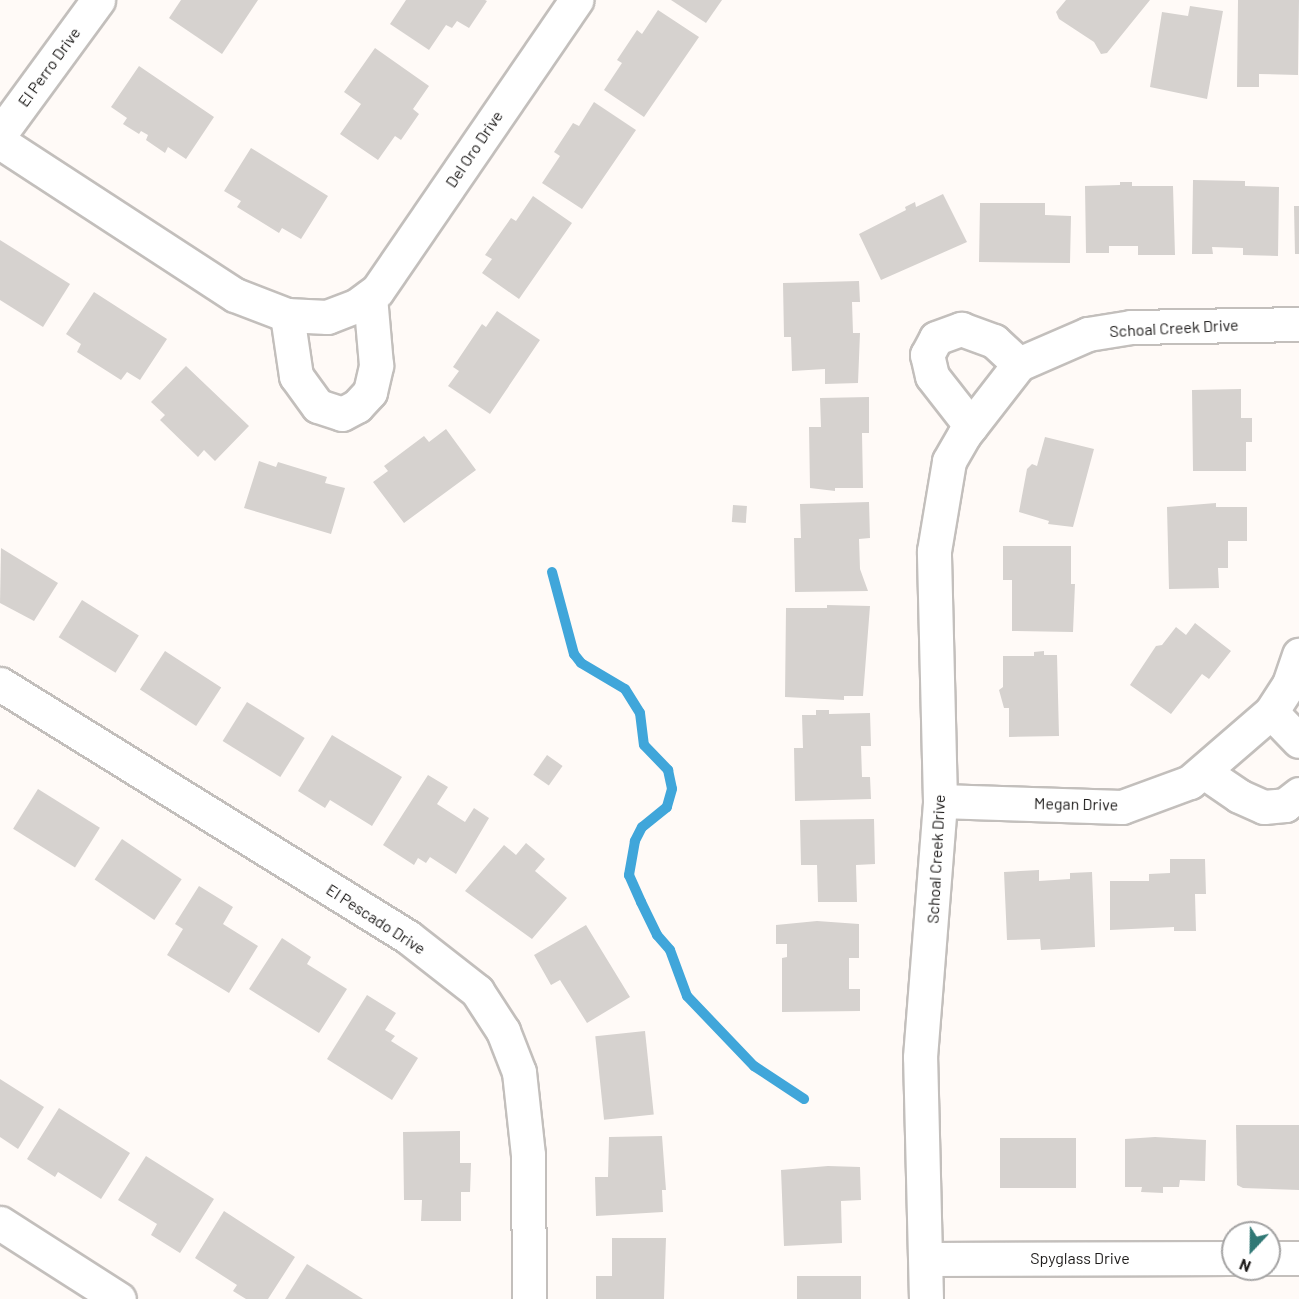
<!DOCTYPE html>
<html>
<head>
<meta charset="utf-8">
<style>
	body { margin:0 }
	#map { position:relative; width:1299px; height:1299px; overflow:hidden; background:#fffaf7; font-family:Barlow,sans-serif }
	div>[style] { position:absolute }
	.stream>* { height:10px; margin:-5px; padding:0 5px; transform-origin:5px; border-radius:5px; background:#40a6da }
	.building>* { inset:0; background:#d6d2cf; transform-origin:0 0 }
	.roads { filter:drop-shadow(2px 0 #c3bfbc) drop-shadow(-2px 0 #c3bfbc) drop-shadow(0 2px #c3bfbc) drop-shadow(0 -2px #c3bfbc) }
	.street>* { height:33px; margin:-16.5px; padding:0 16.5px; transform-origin:16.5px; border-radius:16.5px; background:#fff }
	span { translate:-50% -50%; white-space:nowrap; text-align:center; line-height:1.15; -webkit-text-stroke:4.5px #fff; paint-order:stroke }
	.street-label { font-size:16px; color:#1e1c1b }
	.north { position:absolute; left:1221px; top:1221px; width:60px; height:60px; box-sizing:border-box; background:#fff; border:2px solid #a5a4a4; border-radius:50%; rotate:202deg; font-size:16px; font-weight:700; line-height:24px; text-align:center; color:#1e1c1b }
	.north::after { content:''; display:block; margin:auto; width:21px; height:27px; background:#307875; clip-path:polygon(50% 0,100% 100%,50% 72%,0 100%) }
</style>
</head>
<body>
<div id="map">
	<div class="stream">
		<div style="left:552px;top:572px;width:85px;rotate:75deg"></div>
		<div style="left:574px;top:654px;width:11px;rotate:52deg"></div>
		<div style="left:581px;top:663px;width:51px;rotate:30.6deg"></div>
		<div style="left:625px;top:689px;width:28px;rotate:58deg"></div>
		<div style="left:640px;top:713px;width:32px;rotate:83deg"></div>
		<div style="left:644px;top:745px;width:35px;rotate:46deg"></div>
		<div style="left:668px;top:770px;width:19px;rotate:78deg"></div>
		<div style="left:672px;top:789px;width:19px;rotate:106deg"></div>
		<div style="left:667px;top:807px;width:32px;rotate:141deg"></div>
		<div style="left:642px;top:827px;width:16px;rotate:117deg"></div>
		<div style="left:635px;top:841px;width:35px;rotate:100deg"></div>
		<div style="left:629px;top:875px;width:30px;rotate:66deg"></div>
		<div style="left:641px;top:902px;width:37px;rotate:64deg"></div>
		<div style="left:657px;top:935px;width:20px;rotate:49deg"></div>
		<div style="left:670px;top:950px;width:49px;rotate:69.7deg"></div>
		<div style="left:687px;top:996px;width:97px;rotate:46.3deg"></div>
		<div style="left:754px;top:1066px;width:60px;rotate:33.4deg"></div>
	</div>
	<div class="building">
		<div style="clip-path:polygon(181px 0,258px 0,222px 54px,169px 18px)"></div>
		<div style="clip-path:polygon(406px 0,485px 0,487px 1px,469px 28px,457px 21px,452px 28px,446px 25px,429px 50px,390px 24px)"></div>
		<div style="clip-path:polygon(671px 0,722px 0,706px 23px)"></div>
		<div style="clip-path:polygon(1066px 0,1150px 0,1107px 53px,1101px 54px,1094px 42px,1059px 19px,1056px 12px)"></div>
		<div style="clip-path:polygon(1238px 0,1299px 0,1298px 75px,1259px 74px,1259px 87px,1237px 87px)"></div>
		<div style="clip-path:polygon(1190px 6px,1223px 11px,1207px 99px,1150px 87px,1162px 12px,1188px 16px)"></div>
		<div style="clip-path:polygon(658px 10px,699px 37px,644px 117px,604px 90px,622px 63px,617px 60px,637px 30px,642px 34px)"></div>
		<div style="clip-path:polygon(375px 48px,429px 86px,413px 109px,419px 114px,401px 140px,395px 136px,378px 160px,340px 134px,361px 104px,344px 92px)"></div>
		<div style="clip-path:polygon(139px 66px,214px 117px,186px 159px,168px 147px,165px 153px,146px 140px,148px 135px,141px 131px,139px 134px,123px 124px,127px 118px,111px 107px)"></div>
		<div style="clip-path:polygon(594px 102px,636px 130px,582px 209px,542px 183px,560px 156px,554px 152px,573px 123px,579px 126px)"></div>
		<div style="clip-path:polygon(251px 148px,328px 196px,301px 239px,282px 228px,279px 233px,237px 207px,241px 201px,224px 191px)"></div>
		<div style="clip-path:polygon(1193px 180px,1245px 181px,1245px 186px,1279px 187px,1278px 256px,1243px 255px,1243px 248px,1212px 247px,1213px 254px,1192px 254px)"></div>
		<div style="clip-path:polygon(1120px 182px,1132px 182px,1132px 186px,1173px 186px,1175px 255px,1138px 255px,1138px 246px,1109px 246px,1109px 253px,1086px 253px,1085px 186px,1120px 185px)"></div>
		<div style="clip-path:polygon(943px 194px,967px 242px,881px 280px,859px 234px,906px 210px,905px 207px,915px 202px,916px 207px)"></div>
		<div style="clip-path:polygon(533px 196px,572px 223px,519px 299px,482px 273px,492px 259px,485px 255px,511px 218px,516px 221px)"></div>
		<div style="clip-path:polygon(980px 203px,1045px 203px,1045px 215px,1071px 216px,1070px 263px,979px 262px)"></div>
		<div style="clip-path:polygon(1294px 206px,1299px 206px,1299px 254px,1295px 254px)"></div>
		<div style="clip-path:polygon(0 240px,70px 284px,43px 327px,0 300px)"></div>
		<div style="clip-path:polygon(859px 281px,860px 302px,852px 302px,853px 333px,860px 333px,858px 383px,825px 384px,825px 369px,792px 371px,791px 337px,784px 337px,783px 283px)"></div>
		<div style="clip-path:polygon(94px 292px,167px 339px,140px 380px,127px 372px,121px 380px,77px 352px,81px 344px,66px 334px)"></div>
		<div style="clip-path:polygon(497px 311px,540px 340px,490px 414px,448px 386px,459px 371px,453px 367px,482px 324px,486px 327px)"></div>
		<div style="clip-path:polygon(186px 366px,249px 426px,215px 461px,204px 450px,198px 457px,160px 420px,165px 415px,151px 402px)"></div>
		<div style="clip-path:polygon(1241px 389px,1241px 418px,1252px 418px,1252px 442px,1246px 442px,1246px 471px,1193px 471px,1192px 390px)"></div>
		<div style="clip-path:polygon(869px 397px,869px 433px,862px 433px,863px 488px,835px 488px,835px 491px,810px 488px,809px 427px,821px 427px,820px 398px)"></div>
		<div style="clip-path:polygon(446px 429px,476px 470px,404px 523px,373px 482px,388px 471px,384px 466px,424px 436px,429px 442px)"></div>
		<div style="clip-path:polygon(1045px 437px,1094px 449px,1073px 527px,1048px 524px,1049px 521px,1019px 512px,1027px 469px,1032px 464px,1037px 466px)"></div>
		<div style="clip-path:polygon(259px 461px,276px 467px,278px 462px,327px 477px,325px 483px,345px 488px,331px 534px,244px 508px)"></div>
		<div style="clip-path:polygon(869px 502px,870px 538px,859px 539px,860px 569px,868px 591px,795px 592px,794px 538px,801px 538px,800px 504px)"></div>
		<div style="clip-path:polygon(1216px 503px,1216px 507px,1247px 507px,1247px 541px,1228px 541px,1228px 568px,1218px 568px,1219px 588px,1169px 589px,1167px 507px)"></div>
		<div style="left:733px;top:505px;width:14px;height:17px;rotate:4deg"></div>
		<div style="clip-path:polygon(1003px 546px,1071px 546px,1071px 584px,1075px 584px,1073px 632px,1012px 631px,1012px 580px,1003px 580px)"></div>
		<div style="clip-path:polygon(1px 548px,58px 583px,34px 621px,0 603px)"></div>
		<div style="left:82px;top:600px;width:67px;height:44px;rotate:32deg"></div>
		<div style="clip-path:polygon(827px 605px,870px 606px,863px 696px,844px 696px,844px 700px,785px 697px,786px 608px,827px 608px)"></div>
		<div style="clip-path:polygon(1195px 623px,1231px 651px,1209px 679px,1202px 674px,1171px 714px,1130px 685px,1156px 646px,1162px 645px,1176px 627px,1186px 635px)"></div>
		<div style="left:165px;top:651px;width:67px;height:46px;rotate:33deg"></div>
		<div style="clip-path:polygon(1044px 651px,1044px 655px,1057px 655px,1059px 736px,1009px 737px,1009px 708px,1004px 708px,999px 690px,1003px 687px,1003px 656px,1034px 656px,1034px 652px)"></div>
		<div style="left:247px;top:702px;width:68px;height:46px;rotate:32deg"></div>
		<div style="clip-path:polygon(816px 710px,829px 710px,829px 714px,870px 713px,871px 746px,861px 746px,862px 777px,870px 777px,871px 799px,795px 801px,794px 748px,803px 748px,802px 715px,816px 715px)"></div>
		<div style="clip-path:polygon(332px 735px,402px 777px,372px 826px,330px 800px,325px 808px,298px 791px)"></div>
		<div style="left:547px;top:755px;width:19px;height:24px;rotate:35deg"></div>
		<div style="clip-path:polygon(428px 775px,448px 787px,437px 804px,465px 822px,474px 808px,489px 818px,456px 874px,430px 857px,426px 863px,418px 858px,414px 865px,383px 845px)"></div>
		<div style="left:38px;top:789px;width:73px;height:47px;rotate:32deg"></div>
		<div style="clip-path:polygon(874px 819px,875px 864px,856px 865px,857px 902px,818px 902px,817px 865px,801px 865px,800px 820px)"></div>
		<div style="left:122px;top:839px;width:72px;height:49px;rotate:34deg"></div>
		<div style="clip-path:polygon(526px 843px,545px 859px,535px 871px,567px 898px,532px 939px,465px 891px,504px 845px,516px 855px)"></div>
		<div style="clip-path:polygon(1170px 859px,1205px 859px,1206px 894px,1195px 894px,1196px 931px,1174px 931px,1174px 927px,1110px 930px,1110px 881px,1149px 881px,1149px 874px,1170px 873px)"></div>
		<div style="clip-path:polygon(1039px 870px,1039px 881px,1070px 879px,1070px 873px,1092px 872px,1095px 947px,1041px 950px,1040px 939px,1007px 940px,1004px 872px)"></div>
		<div style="clip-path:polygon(199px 886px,233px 907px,223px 924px,258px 946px,229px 993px,167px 955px,183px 929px,175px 924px)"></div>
		<div style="clip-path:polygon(817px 921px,859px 924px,859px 958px,849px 958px,849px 989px,860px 989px,860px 1011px,782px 1012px,782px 958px,787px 957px,787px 944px,776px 944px,776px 925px)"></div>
		<div style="clip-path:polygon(586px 925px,630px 997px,587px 1023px,560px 980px,551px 985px,534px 955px)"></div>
		<div style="clip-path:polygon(282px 938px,311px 957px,307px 964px,347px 989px,319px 1033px,249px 989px)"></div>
		<div style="clip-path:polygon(367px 995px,396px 1013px,385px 1030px,395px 1036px,391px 1041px,418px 1058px,392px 1100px,327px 1059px)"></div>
		<div style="left:645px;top:1031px;width:84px;height:50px;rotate:84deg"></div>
		<div style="clip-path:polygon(0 1079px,44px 1107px,18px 1149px,0 1137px)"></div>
		<div style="clip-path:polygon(59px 1108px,130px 1153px,101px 1199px,58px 1172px,55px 1177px,27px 1159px)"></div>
		<div style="clip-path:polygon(1236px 1125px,1299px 1125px,1299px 1190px,1243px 1188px,1237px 1185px)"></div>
		<div style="clip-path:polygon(460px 1131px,460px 1163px,471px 1163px,470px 1192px,461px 1192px,461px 1221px,421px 1221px,422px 1200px,404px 1200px,403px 1132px)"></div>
		<div style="clip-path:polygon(662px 1136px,666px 1190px,662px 1190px,663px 1212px,596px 1216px,595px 1177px,608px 1177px,609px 1137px)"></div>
		<div style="clip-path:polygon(1155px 1137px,1206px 1140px,1205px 1181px,1180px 1180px,1179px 1187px,1163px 1187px,1163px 1193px,1141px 1192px,1142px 1187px,1125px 1187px,1125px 1139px)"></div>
		<div style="left:1076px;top:1138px;width:50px;height:76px;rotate:90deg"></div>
		<div style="clip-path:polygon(146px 1156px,214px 1199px,180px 1253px,151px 1235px,157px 1224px,118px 1200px)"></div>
		<div style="clip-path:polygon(828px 1166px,860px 1167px,861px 1200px,841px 1201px,842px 1243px,784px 1246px,781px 1170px)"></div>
		<div style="clip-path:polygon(224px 1211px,295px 1257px,268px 1299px,246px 1299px,233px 1291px,237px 1285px,195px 1258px)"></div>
		<div style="clip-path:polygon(612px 1238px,666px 1238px,664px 1299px,596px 1299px,596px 1276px,612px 1276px)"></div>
		<div style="clip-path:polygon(307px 1264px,363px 1299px,285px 1299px)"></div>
		<div style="left:797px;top:1276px;width:64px;height:23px"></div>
	</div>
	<div class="roads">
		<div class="street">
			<div style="left:0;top:134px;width:166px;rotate:-53.8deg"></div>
			<div style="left:0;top:142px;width:280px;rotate:33.1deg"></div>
			<div style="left:235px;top:295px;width:56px;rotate:21deg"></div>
			<div style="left:287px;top:315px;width:40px;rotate:2.9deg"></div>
			<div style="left:327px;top:317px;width:31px;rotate:-21deg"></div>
			<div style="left:356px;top:306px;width:26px;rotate:-36deg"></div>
			<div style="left:377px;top:291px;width:353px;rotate:-55.6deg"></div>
			<div style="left:287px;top:315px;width:62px;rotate:81.6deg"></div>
			<div style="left:296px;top:376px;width:37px;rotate:54deg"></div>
			<div style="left:318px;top:406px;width:25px;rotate:18deg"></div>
			<div style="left:342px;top:414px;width:17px;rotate:-28deg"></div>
			<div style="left:357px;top:406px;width:19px;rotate:-47deg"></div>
			<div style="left:370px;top:392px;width:28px;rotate:-77deg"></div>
			<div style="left:376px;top:365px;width:69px;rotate:-95deg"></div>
			<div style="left:971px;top:426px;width:63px;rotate:-128deg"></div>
			<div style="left:932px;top:376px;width:22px;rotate:-103deg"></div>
			<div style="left:927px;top:355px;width:19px;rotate:-62deg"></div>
			<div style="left:936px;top:338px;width:27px;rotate:-20deg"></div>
			<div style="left:961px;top:329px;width:35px;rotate:20deg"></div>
			<div style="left:994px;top:341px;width:34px;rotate:43deg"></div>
			<div style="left:0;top:684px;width:480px;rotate:31.8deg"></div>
			<div style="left:408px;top:937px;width:88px;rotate:38deg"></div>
			<div style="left:477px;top:991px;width:48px;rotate:57deg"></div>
			<div style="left:503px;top:1031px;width:44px;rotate:68.7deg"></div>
			<div style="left:519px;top:1072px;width:83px;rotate:83.8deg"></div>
			<div style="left:528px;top:1155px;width:144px;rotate:89.6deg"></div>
			<div style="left:1271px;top:712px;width:40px;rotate:46deg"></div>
			<div style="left:1204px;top:772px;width:42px;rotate:34.4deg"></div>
			<div style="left:1239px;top:796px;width:27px;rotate:24deg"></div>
			<div style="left:1264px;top:807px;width:21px;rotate:-5deg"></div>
			<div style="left:1285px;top:805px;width:18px;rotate:-38deg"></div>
			<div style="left:940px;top:801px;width:182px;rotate:1.9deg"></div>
			<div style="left:1122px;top:807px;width:72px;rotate:-20.2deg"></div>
			<div style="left:1190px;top:782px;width:107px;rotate:-40.8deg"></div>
			<div style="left:1271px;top:712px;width:33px;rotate:-57deg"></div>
			<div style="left:1289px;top:684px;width:31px;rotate:-71deg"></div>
			<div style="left:0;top:1223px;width:141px;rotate:32.6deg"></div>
			<div style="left:1269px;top:1258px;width:30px"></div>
			<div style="left:927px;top:1259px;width:306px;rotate:-0.2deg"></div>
			<div style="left:926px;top:1299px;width:242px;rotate:-91.4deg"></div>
			<div style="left:920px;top:1057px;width:257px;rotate:-85.5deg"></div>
			<div style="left:940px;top:801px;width:250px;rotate:-91.4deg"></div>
			<div style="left:934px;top:551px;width:91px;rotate:-80.5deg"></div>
			<div style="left:949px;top:461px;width:30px;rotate:-60deg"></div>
			<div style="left:964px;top:435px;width:90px;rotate:-52.2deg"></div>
			<div style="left:1019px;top:364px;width:75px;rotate:-23.5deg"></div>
			<div style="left:1088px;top:334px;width:44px;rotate:-9.2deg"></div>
			<div style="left:1131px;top:327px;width:168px;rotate:-1deg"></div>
		</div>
	</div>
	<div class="street-label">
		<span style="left:49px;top:67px;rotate:-54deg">El Perro Drive</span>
		<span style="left:474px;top:149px;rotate:-56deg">Del Oro Drive</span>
		<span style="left:1174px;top:328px;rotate:-3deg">Schoal Creek Drive</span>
		<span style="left:1076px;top:804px;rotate:1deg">Megan Drive</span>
		<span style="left:936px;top:859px;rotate:-87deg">Schoal Creek Drive</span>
		<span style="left:376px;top:919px;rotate:33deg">El Pescado Drive</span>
		<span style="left:1080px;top:1258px">Spyglass Drive</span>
	</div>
	<div class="north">N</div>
</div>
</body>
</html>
